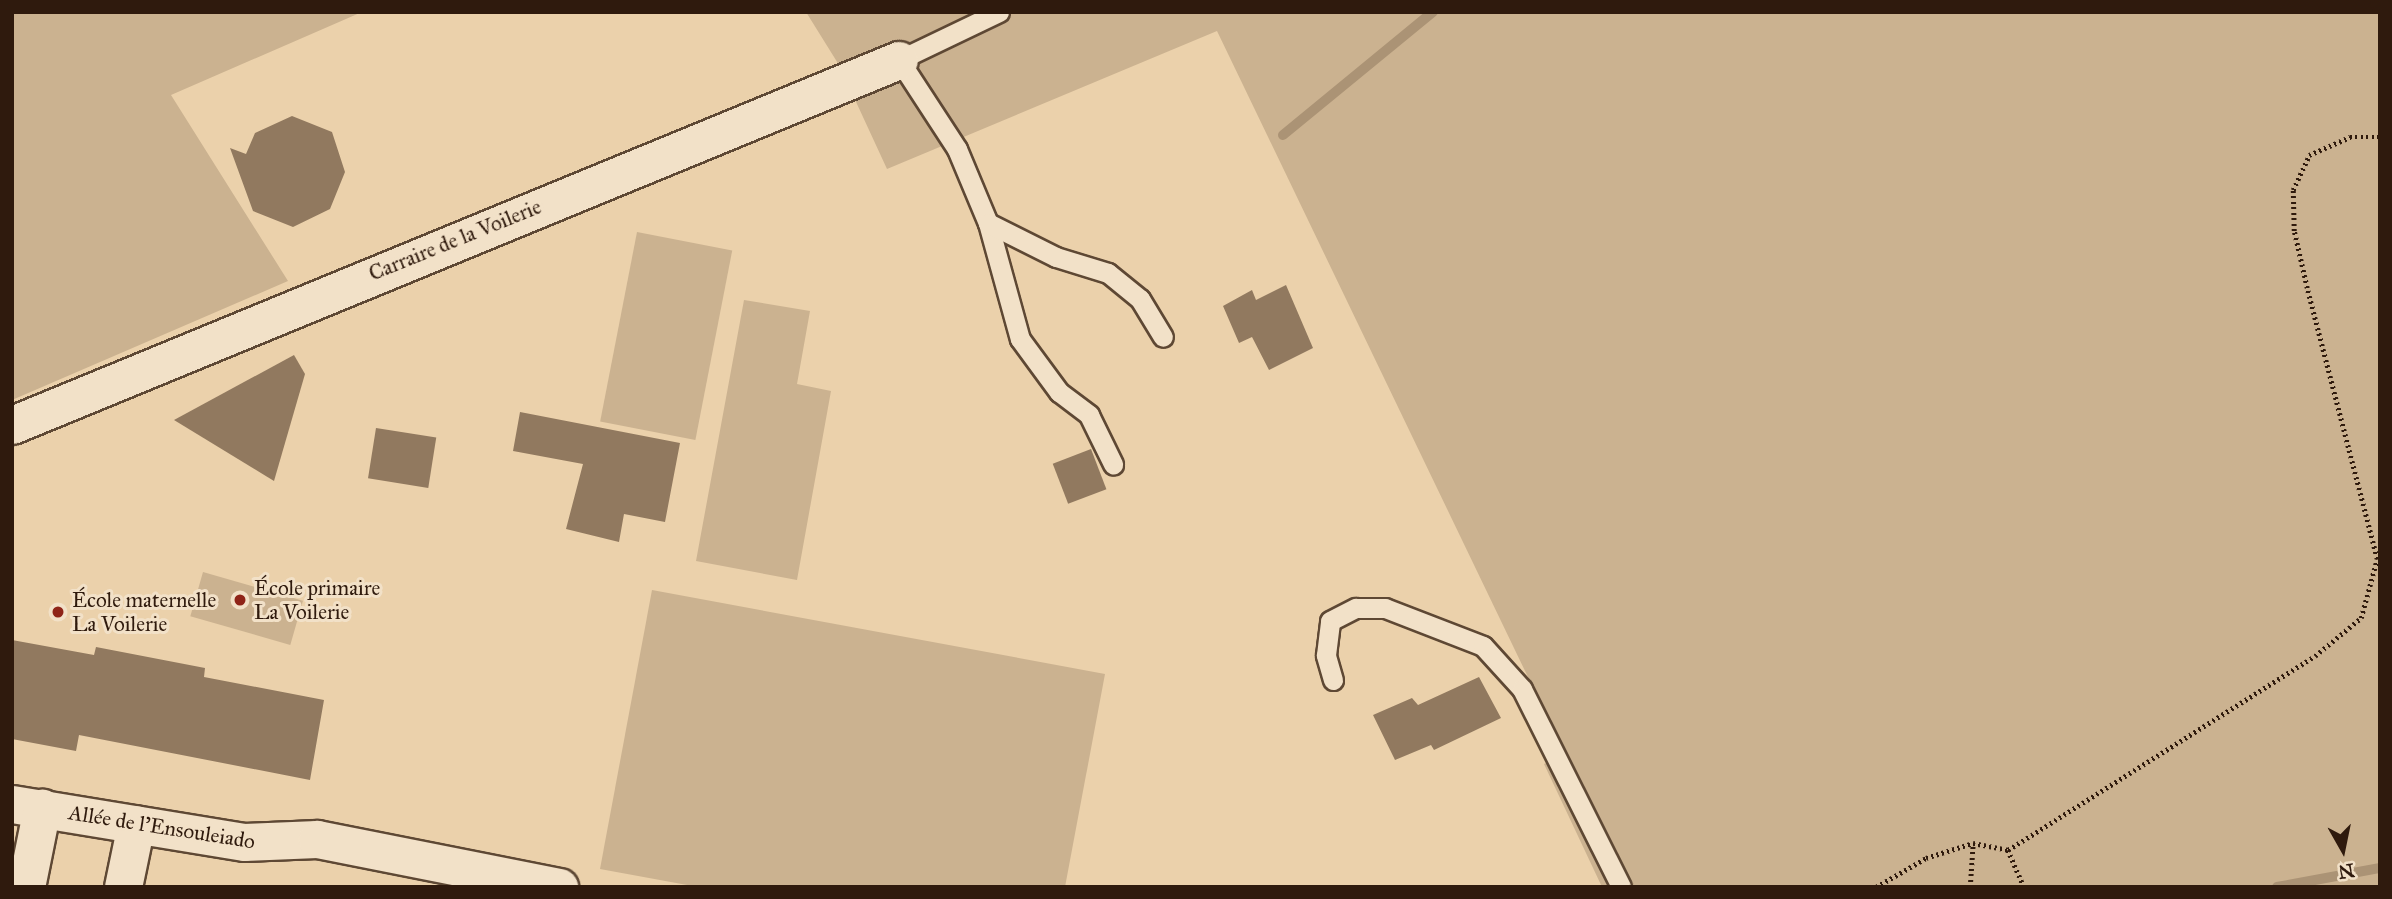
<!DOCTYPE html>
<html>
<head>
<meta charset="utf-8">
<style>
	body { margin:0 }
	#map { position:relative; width:2392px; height:899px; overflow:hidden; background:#ebd1ab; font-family:"IM FELL Great Primer",serif }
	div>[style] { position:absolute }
	.green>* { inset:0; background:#cbb290; transform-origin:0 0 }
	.stream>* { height:10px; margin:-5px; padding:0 5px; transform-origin:5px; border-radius:5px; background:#ab9375 }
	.building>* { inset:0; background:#91795f; transform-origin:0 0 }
	.path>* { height:4.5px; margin-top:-2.25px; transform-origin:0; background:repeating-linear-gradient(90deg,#2f1a0d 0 2px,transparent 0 5.5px) }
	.roads { filter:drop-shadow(2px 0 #5e4834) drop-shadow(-2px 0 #5e4834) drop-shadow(0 2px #5e4834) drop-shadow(0 -2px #5e4834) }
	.service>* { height:19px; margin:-9.5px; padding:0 9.5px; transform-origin:9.5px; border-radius:9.5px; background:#f2e1c8 }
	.minor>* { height:37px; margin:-18.5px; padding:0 18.5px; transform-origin:18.5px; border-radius:18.5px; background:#f2e1c8 }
	.dots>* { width:19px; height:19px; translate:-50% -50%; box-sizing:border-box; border:4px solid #f2e1c8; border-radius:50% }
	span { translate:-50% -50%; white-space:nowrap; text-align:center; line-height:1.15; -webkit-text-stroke:6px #f2e1c8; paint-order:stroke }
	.street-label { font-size:21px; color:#2f1a0d }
	.poi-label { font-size:21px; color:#2f1a0d }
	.left { translate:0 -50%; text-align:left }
	.frame { position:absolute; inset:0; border:14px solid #2f1a0d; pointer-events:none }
	.north { position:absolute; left:2308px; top:815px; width:70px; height:70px; -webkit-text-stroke:5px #f2e1c8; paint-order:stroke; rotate:171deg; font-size:19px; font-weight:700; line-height:28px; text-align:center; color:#2f1a0d }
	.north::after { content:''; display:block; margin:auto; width:24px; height:32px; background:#2f1a0d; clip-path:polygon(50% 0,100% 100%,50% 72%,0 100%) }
</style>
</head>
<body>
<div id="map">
	<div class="green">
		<div style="clip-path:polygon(12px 12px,362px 12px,171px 95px,288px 281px,12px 400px)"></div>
		<div style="clip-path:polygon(806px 12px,2380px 12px,2380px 887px,1602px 887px,1544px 764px,1565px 754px,1217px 31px,887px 169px,839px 65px)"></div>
		<div style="left:637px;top:232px;width:97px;height:193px;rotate:11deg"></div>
		<div style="clip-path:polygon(744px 300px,810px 311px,797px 384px,831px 391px,797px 580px,696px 561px)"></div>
		<div style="left:203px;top:572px;width:104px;height:46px;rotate:16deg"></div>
		<div style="clip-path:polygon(652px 590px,1105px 674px,1065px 887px,698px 887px,600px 869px)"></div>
	</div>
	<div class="stream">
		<div style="left:1283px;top:135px;width:194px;rotate:-39.4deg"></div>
		<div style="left:2277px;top:887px;width:105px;rotate:-10.5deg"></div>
	</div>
	<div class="building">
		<div style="clip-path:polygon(292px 116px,332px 132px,345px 172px,330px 209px,293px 227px,253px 211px,230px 148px,246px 154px,255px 133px)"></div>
		<div style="clip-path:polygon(1286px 285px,1313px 348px,1269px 370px,1252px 337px,1239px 343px,1223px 306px,1252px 290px,1256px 300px)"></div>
		<div style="clip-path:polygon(294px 355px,305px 374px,274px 481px,174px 420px)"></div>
		<div style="clip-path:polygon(520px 412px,680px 443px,665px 522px,624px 514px,619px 542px,566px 529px,583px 464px,513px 451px)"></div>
		<div style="left:376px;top:428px;width:61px;height:51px;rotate:9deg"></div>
		<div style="left:1091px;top:449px;width:43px;height:41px;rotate:69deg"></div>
		<div style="clip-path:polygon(12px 640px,94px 655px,96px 647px,205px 668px,204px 677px,324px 700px,310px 780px,79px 735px,76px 751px,12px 739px)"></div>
		<div style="clip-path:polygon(1479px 677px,1501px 718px,1434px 750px,1431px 745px,1395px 760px,1373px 715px,1412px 698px,1418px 705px)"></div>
	</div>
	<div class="path">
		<div style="left:2008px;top:850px;width:40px;rotate:66.6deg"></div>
		<div style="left:1876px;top:887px;width:58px;rotate:-30.1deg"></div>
		<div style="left:1926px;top:858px;width:49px;rotate:-17.7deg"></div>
		<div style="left:1973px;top:843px;width:36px;rotate:11deg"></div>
		<div style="left:2008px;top:850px;width:363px;rotate:-32.3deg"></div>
		<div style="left:2315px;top:656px;width:60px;rotate:-39.6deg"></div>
		<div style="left:2361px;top:618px;width:61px;rotate:-74.8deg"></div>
		<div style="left:2377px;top:559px;width:280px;rotate:-104.5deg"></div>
		<div style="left:2307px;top:288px;width:58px;rotate:-102.8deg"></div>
		<div style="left:2294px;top:231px;width:41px;rotate:-91.4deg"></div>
		<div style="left:2293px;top:190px;width:38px;rotate:-65deg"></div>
		<div style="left:2309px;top:155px;width:45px;rotate:-23.7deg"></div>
		<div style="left:2350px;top:137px;width:30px"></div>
		<div style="left:1970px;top:887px;width:44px;rotate:-86.1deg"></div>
	</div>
	<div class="roads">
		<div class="service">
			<div style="left:999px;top:12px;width:111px;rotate:154.4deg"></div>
			<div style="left:899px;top:60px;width:106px;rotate:56.9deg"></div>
			<div style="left:957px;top:149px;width:80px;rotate:67.3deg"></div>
			<div style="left:988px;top:223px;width:120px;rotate:74.6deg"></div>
			<div style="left:1020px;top:339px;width:66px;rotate:53.7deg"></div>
			<div style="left:1059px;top:392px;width:38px;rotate:37deg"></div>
			<div style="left:1089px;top:415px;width:55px;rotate:63.9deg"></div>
			<div style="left:988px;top:223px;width:76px;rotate:26.6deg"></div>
			<div style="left:1056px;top:257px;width:54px;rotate:17.1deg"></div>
			<div style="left:1108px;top:273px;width:41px;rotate:39.1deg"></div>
			<div style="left:1140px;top:299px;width:44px;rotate:58.8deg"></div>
			<div style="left:1333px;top:680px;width:26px;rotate:-106deg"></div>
			<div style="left:1326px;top:655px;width:34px;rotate:-83deg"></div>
			<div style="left:1330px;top:621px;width:29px;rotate:-27deg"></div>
			<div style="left:1356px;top:608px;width:29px"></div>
			<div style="left:1385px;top:608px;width:105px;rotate:21.2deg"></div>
			<div style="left:1483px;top:646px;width:58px;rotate:47.8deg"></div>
			<div style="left:1522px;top:689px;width:221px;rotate:63.4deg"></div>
		</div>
		<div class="minor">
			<div style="left:12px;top:425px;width:959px;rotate:-22.37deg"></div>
			<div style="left:12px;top:804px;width:235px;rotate:9.3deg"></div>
			<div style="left:244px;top:842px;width:73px;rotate:-2.4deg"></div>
			<div style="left:317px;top:839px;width:247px;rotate:11.2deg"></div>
			<div style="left:26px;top:887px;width:81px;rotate:-78.6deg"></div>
			<div style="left:123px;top:887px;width:64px;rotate:-78.3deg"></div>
		</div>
	</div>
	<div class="dots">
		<div style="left:240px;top:600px;background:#8f2418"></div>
		<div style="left:58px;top:612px;background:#8f2418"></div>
	</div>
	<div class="street-label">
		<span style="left:455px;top:240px;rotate:-22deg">Carraire de la Voilerie</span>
		<span style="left:162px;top:827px;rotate:9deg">Allée de l'Ensouleiado</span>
	</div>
	<div class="poi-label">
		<span class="left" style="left:254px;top:600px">École primaire<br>La Voilerie</span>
		<span class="left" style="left:72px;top:612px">École maternelle<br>La Voilerie</span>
	</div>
	<div class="frame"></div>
	<div class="north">N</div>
</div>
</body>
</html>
